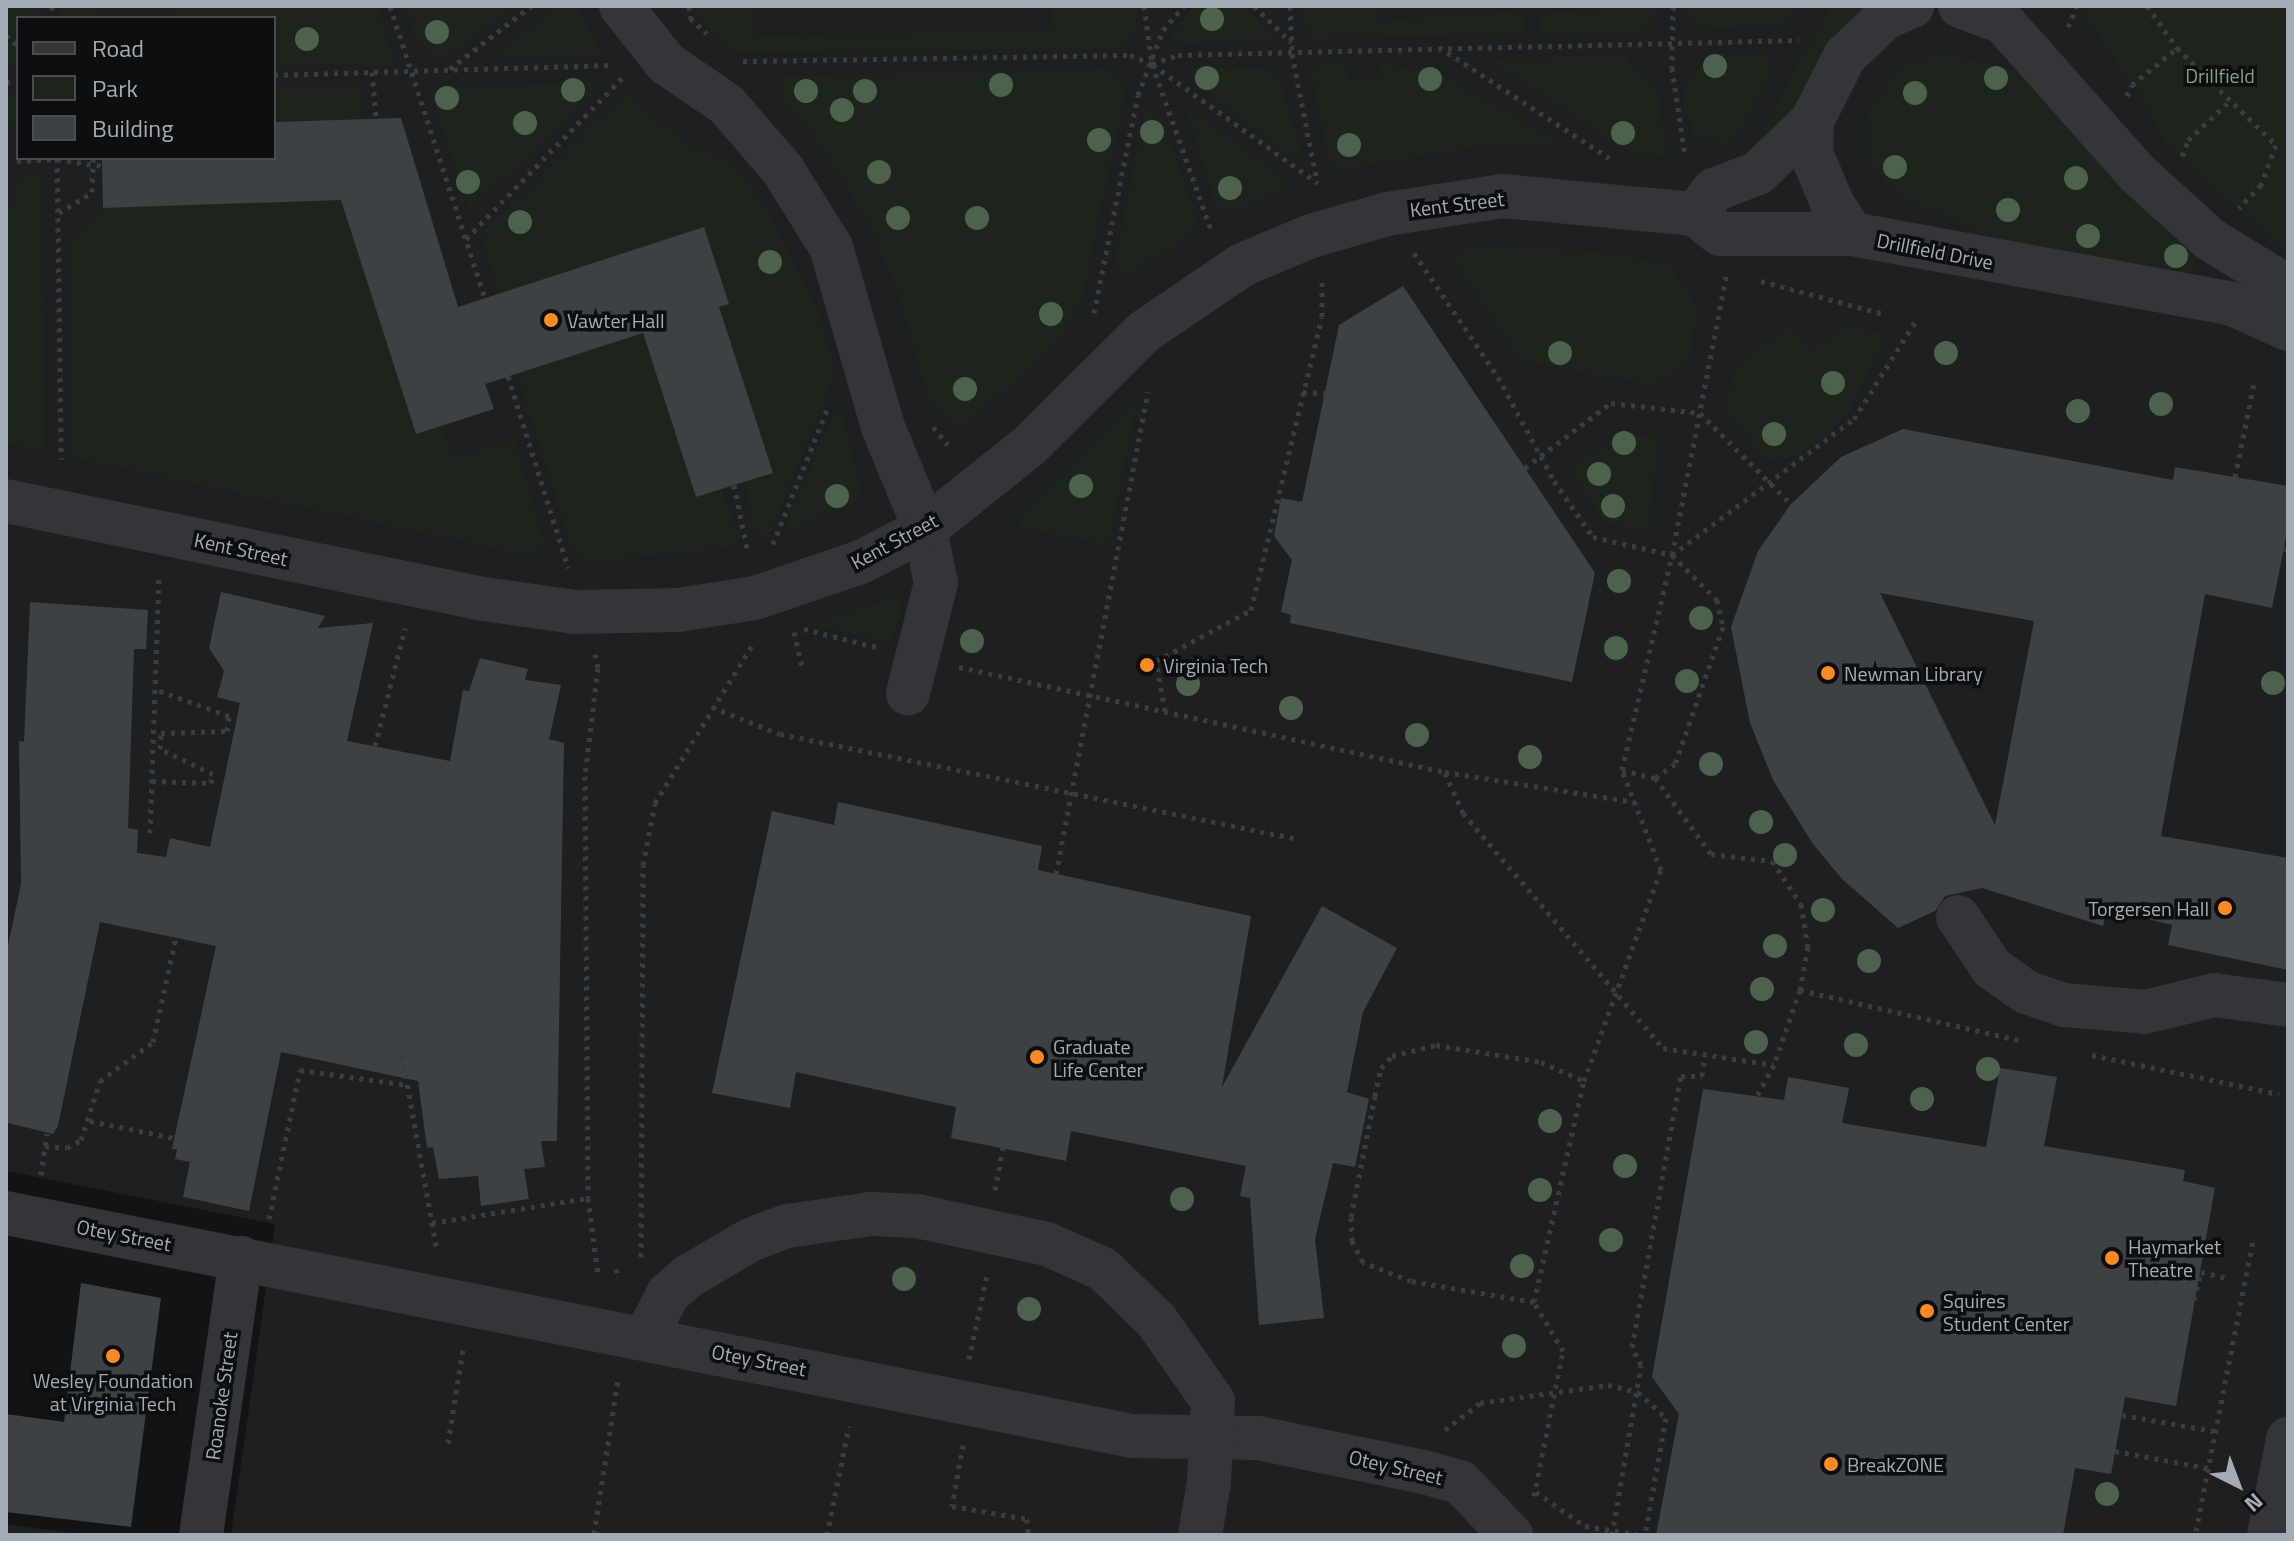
<!DOCTYPE html>
<html>
<head>
<meta charset="utf-8">
<style>
  body { margin:0 }
  #map { position:relative; width:2294px; height:1541px; overflow:hidden; background:#121314; font-family:"Titillium Web",sans-serif }
  div>[style] { position:absolute }
  .built>* { inset:0; background:#1e1f21 }
  .green>* { inset:0; background:#1d241c; transform-origin:0 0 }
  .building>* { inset:0; background:#3e4144 }
  .path>* { height:5px; margin-top:-2.5px; transform-origin:0; background:repeating-linear-gradient(90deg,#393d40 0 4px,transparent 0 10px) }
  .minor>* { height:44px; margin:-22px; padding:0 22px; transform-origin:22px; border-radius:22px; background:#333539 }
  .trees>* { width:24px; height:24px; margin:-12px; border-radius:50%; background:#4d624c }
  .dots>* { width:22px; height:22px; translate:-50% -50%; box-sizing:border-box; border:4px solid #0d0e0f; border-radius:50% }
  span { translate:-50% -50%; white-space:nowrap; text-align:center; line-height:1.15; -webkit-text-stroke:7px #0d0e0f; paint-order:stroke }
  .park-label { font-size:20px; color:#7ea279 }
  .street-label { font-size:20px; color:#a3acb6 }
  .poi-label { font-size:20px; color:#a3acb6 }
  .left { translate:0 -50%; text-align:left }
  .right { translate:-100% -50%; text-align:right }
  .frame { position:absolute; inset:0; border:8px solid #a3acb6; pointer-events:none }
  .legend { position:absolute; left:16px; top:16px; width:260px; height:144px; box-sizing:border-box; background:#0d0e0f; border:2px solid #494d52; margin:0; padding:10px 14px; list-style:none; font-size:24px; color:#a3acb6 }
  .legend li { display:flex; align-items:center; gap:16px; height:40px }
  .legend b { width:40px; border:2px solid #494d52 }
  .north { position:absolute; left:2198px; top:1445px; width:80px; height:80px; -webkit-text-stroke:6px #0d0e0f; paint-order:stroke; rotate:138deg; font-size:22px; font-weight:700; line-height:32px; text-align:center; color:#a3acb6 }
  .north::after { content:''; display:block; margin:auto; width:28px; height:36px; background:#a3acb6; clip-path:polygon(50% 0,100% 100%,50% 72%,0 100%) }
</style>
</head>
<body>
<div id="map">
  <div class="built">
    <i style="clip-path:polygon(evenodd,6px 6px,2288px 6px,2288px 1535px,231px 1535px,275px 1224px,6px 1171px,6px 6px,18px 18px,274px 18px,274px 158px,18px 158px,18px 18px)"></i>
    <i style="clip-path:polygon(6px 1524px,88px 1535px,6px 1535px)"></i>
  </div>
  <div class="green">
    <i style="clip-path:polygon(6px 6px,39px 6px,40px 18px,18px 18px,18px 65px,10px 72px,6px 72px)"></i>
    <i style="left:59px;top:6px;width:37px;height:12px"></i>
    <i style="clip-path:polygon(177px 6px,379px 6px,394px 63px,274px 65px,274px 18px,177px 18px)"></i>
    <i style="clip-path:polygon(405px 6px,516px 6px,454px 53px,438px 56px,418px 47px)"></i>
    <i style="clip-path:polygon(556px 6px,577px 6px,602px 56px,502px 60px,497px 55px)"></i>
    <i style="clip-path:polygon(696px 6px,751px 6px,753px 36px,1050px 31px,1051px 6px,1135px 6px,1137px 33px,1121px 48px,732px 53px,698px 17px)"></i>
    <i style="clip-path:polygon(1193px 6px,1243px 6px,1274px 34px,1272px 39px,1181px 45px,1169px 39px)"></i>
    <i style="clip-path:polygon(1304px 6px,1377px 6px,1378px 21px,1525px 10px,1525px 34px,1313px 39px,1305px 28px)"></i>
    <i style="clip-path:polygon(1656px 6px,1656px 16px,1641px 31px,1541px 34px,1541px 13px)"></i>
    <i style="clip-path:polygon(1685px 6px,1802px 6px,1787px 25px,1698px 30px)"></i>
    <i style="clip-path:polygon(1830px 6px,1867px 6px,1827px 44px,1791px 114px,1751px 158px,1745px 152px,1758px 139px)"></i>
    <i style="clip-path:polygon(2078px 6px,2288px 6px,2288px 249px,2270px 239px,2165px 144px,2139px 94px)"></i>
    <i style="clip-path:polygon(1946px 53px,2033px 75px,2199px 251px,2190px 276px,1991px 238px,1892px 192px,1870px 162px,1869px 113px,1893px 74px,1911px 62px)"></i>
    <i style="clip-path:polygon(1710px 54px,1764px 54px,1776px 66px,1745px 126px,1721px 148px,1710px 135px,1695px 143px,1685px 105px,1685px 86px)"></i>
    <i style="clip-path:polygon(1626px 55px,1630px 66px,1646px 77px,1646px 84px,1657px 85px,1667px 156px,1639px 158px,1487px 59px)"></i>
    <i style="clip-path:polygon(1346px 62px,1348px 80px,1378px 78px,1379px 63px,1438px 73px,1568px 147px,1497px 144px,1336px 170px,1330px 165px,1311px 72px,1320px 64px)"></i>
    <i style="clip-path:polygon(1196px 66px,1269px 68px,1278px 75px,1303px 159px,1291px 157px,1201px 90px,1190px 77px)"></i>
    <i style="clip-path:polygon(1106px 68px,1126px 79px,1126px 91px,1081px 303px,1063px 336px,972px 422px,959px 426px,944px 420px,929px 401px,896px 286px,871px 229px,829px 157px,784px 100px,783px 76px)"></i>
    <i style="clip-path:polygon(607px 81px,470px 212px,429px 88px)"></i>
    <i style="left:361px;top:88px;width:31px;height:87px;rotate:90deg"></i>
    <i style="clip-path:polygon(625px 92px,688px 145px,730px 159px,764px 205px,819px 313px,832px 360px,831px 384px,772px 529px,765px 536px,755px 535px,744px 482px,772px 473px,719px 307px,729px 303px,704px 227px,499px 294px,481px 235px)"></i>
    <i style="clip-path:polygon(6px 97px,18px 97px,18px 158px,24px 158px,16px 159px,16px 129px,6px 122px)"></i>
    <i style="clip-path:polygon(1186px 107px,1285px 177px,1291px 187px,1219px 218px)"></i>
    <i style="clip-path:polygon(1145px 111px,1163px 119px,1200px 229px,1124px 278px,1115px 259px)"></i>
    <i style="clip-path:polygon(17px 177px,41px 177px,45px 449px,6px 444px,6px 208px,17px 207px)"></i>
    <i style="clip-path:polygon(344px 199px,416px 433px,441px 426px,453px 458px,515px 440px,543px 539px,542px 549px,530px 556px,73px 458px,70px 239px,103px 208px)"></i>
    <i style="clip-path:polygon(1491px 245px,1600px 252px,1670px 265px,1698px 309px,1690px 356px,1656px 386px,1521px 361px,1447px 252px)"></i>
    <i style="clip-path:polygon(1790px 326px,1804px 344px,1815px 348px,1841px 326px,1881px 332px,1884px 345px,1848px 412px,1815px 445px,1790px 458px,1764px 461px,1725px 407px,1735px 365px)"></i>
    <i style="clip-path:polygon(643px 333px,696px 497px,722px 490px,740px 540px,725px 549px,586px 562px,571px 546px,517px 373px)"></i>
    <i style="clip-path:polygon(1138px 396px,1109px 546px,1020px 528px,1022px 512px)"></i>
    <i style="clip-path:polygon(839px 400px,863px 499px,788px 531px,788px 520px)"></i>
    <i style="clip-path:polygon(1623px 431px,1658px 439px,1648px 534px,1605px 523px,1569px 470px)"></i>
    <i style="clip-path:polygon(897px 596px,902px 609px,890px 643px,812px 625px)"></i>
  </div>
  <div class="building">
    <i style="clip-path:polygon(401px 118px,458px 307px,704px 227px,729px 304px,719px 307px,773px 473px,696px 497px,643px 333px,485px 384px,494px 409px,416px 434px,341px 200px,103px 208px,102px 158px,274px 158px,274px 122px)"></i>
    <i style="clip-path:polygon(1403px 286px,1595px 573px,1572px 682px,1290px 623px,1291px 615px,1281px 612px,1292px 560px,1274px 536px,1281px 498px,1302px 502px,1339px 325px)"></i>
    <i style="clip-path:polygon(evenodd,1903px 429px,2173px 480px,2175px 467px,2288px 486px,2288px 527px,2272px 608px,2205px 594px,2161px 836px,2288px 858px,2288px 970px,2168px 945px,2172px 925px,2107px 909px,2103px 926px,1982px 888px,1945px 896px,1935px 911px,1898px 928px,1842px 879px,1813px 844px,1773px 780px,1750px 723px,1731px 627px,1758px 551px,1791px 504px,1841px 457px,1903px 429px,1880px 593px,2034px 621px,1995px 825px,1880px 593px)"></i>
    <i style="clip-path:polygon(221px 592px,325px 616px,318px 628px,373px 623px,347px 741px,450px 761px,463px 690px,469px 691px,480px 658px,528px 669px,525px 680px,561px 685px,549px 739px,564px 743px,557px 1141px,541px 1141px,545px 1167px,524px 1169px,529px 1199px,481px 1206px,478px 1176px,439px 1179px,433px 1147px,427px 1148px,418px 1081px,281px 1052px,249px 1211px,183px 1197px,190px 1162px,175px 1159px,177px 1149px,172px 1149px,216px 946px,100px 922px,58px 1126px,53px 1134px,8px 1123px,6px 955px,21px 884px,19px 741px,24px 742px,30px 602px,148px 610px,146px 649px,134px 649px,128px 828px,138px 830px,137px 853px,166px 857px,170px 838px,210px 847px,240px 703px,217px 697px,224px 671px,209px 648px)"></i>
    <i style="clip-path:polygon(838px 802px,1042px 846px,1038px 870px,1251px 916px,1222px 1087px,1322px 906px,1397px 948px,1363px 1012px,1347px 1092px,1369px 1099px,1355px 1167px,1333px 1163px,1315px 1239px,1324px 1318px,1259px 1325px,1250px 1198px,1240px 1196px,1246px 1166px,1071px 1131px,1066px 1161px,951px 1138px,956px 1107px,796px 1072px,790px 1108px,712px 1093px,772px 811px,834px 825px)"></i>
    <i style="clip-path:polygon(2000px 1068px,2057px 1077px,2044px 1146px,2185px 1170px,2183px 1181px,2215px 1188px,2176px 1406px,2125px 1397px,2111px 1474px,2075px 1468px,2063px 1535px,1656px 1535px,1679px 1414px,1652px 1377px,1703px 1089px,1784px 1100px,1788px 1077px,1849px 1088px,1842px 1123px,1986px 1147px)"></i>
    <i style="clip-path:polygon(81px 1283px,161px 1298px,131px 1527px,6px 1512px,6px 1414px,64px 1422px)"></i>
  </div>
  <div class="path">
    <i style="left:52px;top:6px;width:12px;rotate:85deg"></i>
    <i style="left:390px;top:6px;width:307px;rotate:72deg"></i>
    <i style="left:689px;top:6px;width:12px;rotate:85deg"></i>
    <i style="left:690px;top:18px;width:23px;rotate:43deg"></i>
    <i style="left:1144px;top:6px;width:59px;rotate:82.1deg"></i>
    <i style="left:1152px;top:64px;width:176px;rotate:70.4deg"></i>
    <i style="left:1254px;top:6px;width:52px;rotate:44.2deg"></i>
    <i style="left:1290px;top:6px;width:48px;rotate:87.6deg"></i>
    <i style="left:1292px;top:54px;width:130px;rotate:78.9deg"></i>
    <i style="left:1673px;top:6px;width:62px;rotate:90.9deg"></i>
    <i style="left:1672px;top:68px;width:89px;rotate:81.6deg"></i>
    <i style="left:2147px;top:6px;width:52px;rotate:54.5deg"></i>
    <i style="left:2177px;top:48px;width:139px;rotate:44.4deg"></i>
    <i style="left:2276px;top:145px;width:43px;rotate:110.6deg"></i>
    <i style="left:2261px;top:185px;width:32px;rotate:134deg"></i>
    <i style="left:2068px;top:27px;width:23px;rotate:-67deg"></i>
    <i style="left:6px;top:35px;width:16px;rotate:43deg"></i>
    <i style="left:1439px;top:47px;width:203px;rotate:33.1deg"></i>
    <i style="left:743px;top:61px;width:387px;rotate:-0.9deg"></i>
    <i style="left:1130px;top:55px;width:24px;rotate:22deg"></i>
    <i style="left:1152px;top:64px;width:28px;rotate:-19deg"></i>
    <i style="left:1178px;top:55px;width:621px;rotate:-1.38deg"></i>
    <i style="left:1153px;top:65px;width:203px;rotate:35.6deg"></i>
    <i style="left:450px;top:69px;width:103px;rotate:-37.9deg"></i>
    <i style="left:372px;top:72px;width:47px;rotate:85.1deg"></i>
    <i style="left:274px;top:75px;width:339px;rotate:-1.7deg"></i>
    <i style="left:6px;top:82px;width:12px"></i>
    <i style="left:2127px;top:96px;width:12px;rotate:-66deg"></i>
    <i style="left:2132px;top:85px;width:58px;rotate:-39.4deg"></i>
    <i style="left:2182px;top:156px;width:17px;rotate:-69deg"></i>
    <i style="left:2188px;top:140px;width:57px;rotate:-42.9deg"></i>
    <i style="left:57px;top:158px;width:301px;rotate:89.2deg"></i>
    <i style="left:17px;top:161px;width:40px;rotate:-2.9deg"></i>
    <i style="left:57px;top:159px;width:46px;rotate:8.8deg"></i>
    <i style="left:59px;top:213px;width:39px;rotate:-32deg"></i>
    <i style="left:92px;top:192px;width:34px;rotate:-88deg"></i>
    <i style="left:466px;top:239px;width:226px;rotate:-45.9deg"></i>
    <i style="left:1414px;top:253px;width:150px;rotate:55.9deg"></i>
    <i style="left:1498px;top:377px;width:118px;rotate:61.7deg"></i>
    <i style="left:1554px;top:481px;width:68px;rotate:55.1deg"></i>
    <i style="left:1593px;top:537px;width:81px;rotate:12.8deg"></i>
    <i style="left:1672px;top:555px;width:64px;rotate:45deg"></i>
    <i style="left:1717px;top:600px;width:28px;rotate:77deg"></i>
    <i style="left:1723px;top:627px;width:145px;rotate:109.3deg"></i>
    <i style="left:1675px;top:764px;width:24px;rotate:145deg"></i>
    <i style="left:1655px;top:778px;width:94px;rotate:53.6deg"></i>
    <i style="left:1711px;top:854px;width:61px;rotate:6.5deg"></i>
    <i style="left:1772px;top:861px;width:52px;rotate:56deg"></i>
    <i style="left:1801px;top:904px;width:44px;rotate:80.8deg"></i>
    <i style="left:1808px;top:947px;width:44px;rotate:100.5deg"></i>
    <i style="left:1800px;top:990px;width:79px;rotate:109.1deg"></i>
    <i style="left:1774px;top:1065px;width:35px;rotate:119deg"></i>
    <i style="left:1761px;top:281px;width:127px;rotate:15deg"></i>
    <i style="left:1094px;top:313px;width:222px;rotate:-78.6deg"></i>
    <i style="left:1138px;top:95px;width:70px;rotate:-69deg"></i>
    <i style="left:1163px;top:30px;width:32px;rotate:-49deg"></i>
    <i style="left:508px;top:376px;width:201px;rotate:72.6deg"></i>
    <i style="left:1303px;top:392px;width:22px;rotate:3deg"></i>
    <i style="left:933px;top:427px;width:23px;rotate:50deg"></i>
    <i style="left:1525px;top:468px;width:108px;rotate:-37.1deg"></i>
    <i style="left:1611px;top:403px;width:90px;rotate:6.4deg"></i>
    <i style="left:1700px;top:413px;width:129px;rotate:45deg"></i>
    <i style="left:2235px;top:477px;width:95px;rotate:-78.5deg"></i>
    <i style="left:734px;top:485px;width:69px;rotate:78.4deg"></i>
    <i style="left:773px;top:544px;width:150px;rotate:-68.1deg"></i>
    <i style="left:2284px;top:549px;width:4px;rotate:14deg"></i>
    <i style="left:1672px;top:555px;width:227px;rotate:-36.8deg"></i>
    <i style="left:1854px;top:419px;width:118px;rotate:-57.8deg"></i>
    <i style="left:804px;top:629px;width:74px;rotate:14deg"></i>
    <i style="left:794px;top:632px;width:39px;rotate:77deg"></i>
    <i style="left:595px;top:654px;width:14px;rotate:78deg"></i>
    <i style="left:598px;top:668px;width:109px;rotate:96.9deg"></i>
    <i style="left:585px;top:776px;width:422px;rotate:89.6deg"></i>
    <i style="left:588px;top:1198px;width:78px;rotate:82.6deg"></i>
    <i style="left:959px;top:667px;width:497px;rotate:12.2deg"></i>
    <i style="left:1445px;top:772px;width:192px;rotate:9deg"></i>
    <i style="left:712px;top:707px;width:73px;rotate:21.7deg"></i>
    <i style="left:780px;top:734px;width:529px;rotate:11.46deg"></i>
    <i style="left:1165px;top:711px;width:51px;rotate:-100.2deg"></i>
    <i style="left:1156px;top:661px;width:108px;rotate:-28.2deg"></i>
    <i style="left:1251px;top:610px;width:301px;rotate:-76.4deg"></i>
    <i style="left:1322px;top:317px;width:38px;rotate:-90deg"></i>
    <i style="left:375px;top:746px;width:122px;rotate:-75.7deg"></i>
    <i style="left:1622px;top:770px;width:34px;rotate:14deg"></i>
    <i style="left:1445px;top:773px;width:44px;rotate:65.8deg"></i>
    <i style="left:1463px;top:813px;width:309px;rotate:49.6deg"></i>
    <i style="left:1663px;top:1048px;width:112px;rotate:8.7deg"></i>
    <i style="left:152px;top:781px;width:59px;rotate:1.9deg"></i>
    <i style="left:211px;top:783px;width:9px;rotate:-77deg"></i>
    <i style="left:213px;top:774px;width:59px;rotate:-154.7deg"></i>
    <i style="left:160px;top:749px;width:16px;rotate:-86deg"></i>
    <i style="left:161px;top:733px;width:66px;rotate:-1.7deg"></i>
    <i style="left:227px;top:731px;width:15px;rotate:-82deg"></i>
    <i style="left:229px;top:716px;width:79px;rotate:-160deg"></i>
    <i style="left:150px;top:833px;width:255px;rotate:-88deg"></i>
    <i style="left:1056px;top:874px;width:491px;rotate:-79.2deg"></i>
    <i style="left:1800px;top:990px;width:225px;rotate:12.9deg"></i>
    <i style="left:402px;top:1055px;width:199px;rotate:79.9deg"></i>
    <i style="left:2092px;top:1055px;width:191px;rotate:11.8deg"></i>
    <i style="left:90px;top:1121px;width:86px;rotate:11.4deg"></i>
    <i style="left:45px;top:1146px;width:22px;rotate:5deg"></i>
    <i style="left:67px;top:1148px;width:16px;rotate:-30deg"></i>
    <i style="left:81px;top:1140px;width:62px;rotate:-72.1deg"></i>
    <i style="left:100px;top:1081px;width:66px;rotate:-36.3deg"></i>
    <i style="left:153px;top:1042px;width:107px;rotate:-77.6deg"></i>
    <i style="left:41px;top:1175px;width:42px;rotate:-81.9deg"></i>
    <i style="left:995px;top:1190px;width:43px;rotate:-79.2deg"></i>
    <i style="left:269px;top:1219px;width:152px;rotate:-78.2deg"></i>
    <i style="left:300px;top:1070px;width:109px;rotate:7.9deg"></i>
    <i style="left:432px;top:1223px;width:158px;rotate:-9.1deg"></i>
    <i style="left:641px;top:1257px;width:392px;rotate:-89.7deg"></i>
    <i style="left:643px;top:865px;width:63px;rotate:-79deg"></i>
    <i style="left:655px;top:803px;width:187px;rotate:-58.4deg"></i>
    <i style="left:616px;top:1269px;width:10px;rotate:73deg"></i>
    <i style="left:2194px;top:1300px;width:29px;rotate:-76deg"></i>
    <i style="left:2201px;top:1272px;width:28px;rotate:13deg"></i>
    <i style="left:1534px;top:1302px;width:125px;rotate:-170.3deg"></i>
    <i style="left:1411px;top:1281px;width:52px;rotate:-158.4deg"></i>
    <i style="left:1363px;top:1262px;width:24px;rotate:-118deg"></i>
    <i style="left:1352px;top:1241px;width:24px;rotate:-92deg"></i>
    <i style="left:1351px;top:1217px;width:123px;rotate:-78.8deg"></i>
    <i style="left:1375px;top:1096px;width:29px;rotate:-78deg"></i>
    <i style="left:1381px;top:1068px;width:16px;rotate:-47deg"></i>
    <i style="left:1392px;top:1056px;width:45px;rotate:-14deg"></i>
    <i style="left:1436px;top:1045px;width:106px;rotate:9.2deg"></i>
    <i style="left:1541px;top:1062px;width:47px;rotate:23.8deg"></i>
    <i style="left:969px;top:1359px;width:86px;rotate:-77.9deg"></i>
    <i style="left:2122px;top:1415px;width:94px;rotate:9.8deg"></i>
    <i style="left:1445px;top:1430px;width:44px;rotate:-37.6deg"></i>
    <i style="left:1480px;top:1403px;width:129px;rotate:-8deg"></i>
    <i style="left:1608px;top:1385px;width:31px;rotate:13deg"></i>
    <i style="left:1638px;top:1392px;width:38px;rotate:43deg"></i>
    <i style="left:1666px;top:1418px;width:119px;rotate:100.2deg"></i>
    <i style="left:448px;top:1443px;width:95px;rotate:-80.9deg"></i>
    <i style="left:963px;top:1445px;width:62px;rotate:100.2deg"></i>
    <i style="left:952px;top:1506px;width:76px;rotate:9.8deg"></i>
    <i style="left:1027px;top:1519px;width:16px;rotate:86deg"></i>
    <i style="left:2115px;top:1451px;width:95px;rotate:10.4deg"></i>
    <i style="left:1536px;top:1492px;width:60px;rotate:34.8deg"></i>
    <i style="left:1585px;top:1526px;width:56px;rotate:9.3deg"></i>
    <i style="left:1534px;top:1496px;width:148px;rotate:-78.7deg"></i>
    <i style="left:1563px;top:1351px;width:57px;rotate:-120.6deg"></i>
    <i style="left:1534px;top:1302px;width:227px;rotate:-77.3deg"></i>
    <i style="left:1584px;top:1081px;width:225px;rotate:-70deg"></i>
    <i style="left:1661px;top:870px;width:107px;rotate:-111.3deg"></i>
    <i style="left:1622px;top:770px;width:221px;rotate:-76.9deg"></i>
    <i style="left:1672px;top:555px;width:284px;rotate:-79deg"></i>
    <i style="left:2196px;top:1531px;width:297px;rotate:-78.9deg"></i>
    <i style="left:600px;top:1535px;width:6px;rotate:-171deg"></i>
    <i style="left:594px;top:1534px;width:157px;rotate:-81.2deg"></i>
    <i style="left:827px;top:1535px;width:111px;rotate:-78.6deg"></i>
    <i style="left:1612px;top:1535px;width:172px;rotate:-80.3deg"></i>
    <i style="left:1641px;top:1365px;width:20px;rotate:-117deg"></i>
    <i style="left:1632px;top:1347px;width:275px;rotate:-79.8deg"></i>
    <i style="left:1681px;top:1076px;width:21px"></i>
    <i style="left:1702px;top:1076px;width:21px;rotate:-82deg"></i>
  </div>
  <div class="minor">
    <i style="left:621px;top:6px;width:73px;rotate:51.7deg"></i>
    <i style="left:666px;top:63px;width:74px;rotate:34.5deg"></i>
    <i style="left:727px;top:105px;width:86px;rotate:49.3deg"></i>
    <i style="left:783px;top:170px;width:91px;rotate:58.1deg"></i>
    <i style="left:831px;top:247px;width:187px;rotate:73.9deg"></i>
    <i style="left:883px;top:427px;width:110px;rotate:67.6deg"></i>
    <i style="left:925px;top:529px;width:55px;rotate:78.5deg"></i>
    <i style="left:936px;top:583px;width:114px;rotate:104.3deg"></i>
    <i style="left:1960px;top:6px;width:46px;rotate:20.4deg"></i>
    <i style="left:2003px;top:22px;width:203px;rotate:48.4deg"></i>
    <i style="left:2138px;top:174px;width:98px;rotate:42.1deg"></i>
    <i style="left:2211px;top:240px;width:90px;rotate:31.4deg"></i>
    <i style="left:1695px;top:214px;width:31px;rotate:-52deg"></i>
    <i style="left:1714px;top:190px;width:47px;rotate:-21.1deg"></i>
    <i style="left:1758px;top:173px;width:75px;rotate:-43.9deg"></i>
    <i style="left:1852px;top:234px;width:35px;rotate:-123deg"></i>
    <i style="left:1833px;top:205px;width:56px;rotate:-112.9deg"></i>
    <i style="left:1811px;top:153px;width:32px;rotate:-88deg"></i>
    <i style="left:1812px;top:121px;width:73px;rotate:-63.1deg"></i>
    <i style="left:1845px;top:56px;width:55px;rotate:-43.5deg"></i>
    <i style="left:1885px;top:18px;width:30px;rotate:-24deg"></i>
    <i style="left:6px;top:501px;width:481px;rotate:11.6deg"></i>
    <i style="left:477px;top:598px;width:99px;rotate:8.1deg"></i>
    <i style="left:575px;top:612px;width:103px;rotate:-1.1deg"></i>
    <i style="left:678px;top:610px;width:78px;rotate:-8.9deg"></i>
    <i style="left:755px;top:598px;width:112px;rotate:-18.8deg"></i>
    <i style="left:861px;top:562px;width:72px;rotate:-27.3deg"></i>
    <i style="left:925px;top:529px;width:133px;rotate:-38.6deg"></i>
    <i style="left:1029px;top:446px;width:163px;rotate:-44.8deg"></i>
    <i style="left:1145px;top:331px;width:117px;rotate:-34.2deg"></i>
    <i style="left:1242px;top:265px;width:75px;rotate:-22.8deg"></i>
    <i style="left:1311px;top:236px;width:79px;rotate:-16.1deg"></i>
    <i style="left:1387px;top:214px;width:117px;rotate:-8.8deg"></i>
    <i style="left:1503px;top:196px;width:193px;rotate:5.4deg"></i>
    <i style="left:1695px;top:214px;width:32px;rotate:39deg"></i>
    <i style="left:1720px;top:234px;width:132px"></i>
    <i style="left:1852px;top:234px;width:386px;rotate:10.4deg"></i>
    <i style="left:2232px;top:304px;width:61px;rotate:24.1deg"></i>
    <i style="left:1958px;top:917px;width:61px;rotate:56.3deg"></i>
    <i style="left:1992px;top:968px;width:42px;rotate:35.2deg"></i>
    <i style="left:2026px;top:992px;width:40px;rotate:18.9deg"></i>
    <i style="left:2064px;top:1005px;width:81px;rotate:4.9deg"></i>
    <i style="left:2145px;top:1012px;width:71px;rotate:-13.8deg"></i>
    <i style="left:2214px;top:995px;width:75px;rotate:7.7deg"></i>
    <i style="left:6px;top:1213px;width:1148px;rotate:11.2deg"></i>
    <i style="left:1132px;top:1436px;width:126px;rotate:0.9deg"></i>
    <i style="left:1258px;top:1438px;width:169px;rotate:11.6deg"></i>
    <i style="left:1424px;top:1472px;width:37px;rotate:16deg"></i>
    <i style="left:1460px;top:1482px;width:74px;rotate:46.1deg"></i>
    <i style="left:646px;top:1337px;width:48px;rotate:-62.9deg"></i>
    <i style="left:668px;top:1294px;width:28px;rotate:-41deg"></i>
    <i style="left:689px;top:1276px;width:71px;rotate:-30.5deg"></i>
    <i style="left:750px;top:1240px;width:40px;rotate:-21deg"></i>
    <i style="left:787px;top:1226px;width:85px;rotate:-8.1deg"></i>
    <i style="left:871px;top:1214px;width:46px;rotate:2.5deg"></i>
    <i style="left:917px;top:1216px;width:133px;rotate:12.2deg"></i>
    <i style="left:1047px;top:1244px;width:61px;rotate:24.1deg"></i>
    <i style="left:1103px;top:1269px;width:74px;rotate:43.9deg"></i>
    <i style="left:1156px;top:1320px;width:99px;rotate:54.9deg"></i>
    <i style="left:1213px;top:1401px;width:81px;rotate:92.8deg"></i>
    <i style="left:1209px;top:1482px;width:54px;rotate:99.6deg"></i>
    <i style="left:201px;top:1535px;width:280px;rotate:-81.8deg"></i>
    <i style="left:2269px;top:1535px;width:98px;rotate:-78.8deg"></i>
  </div>
  <div class="trees">
    <i style="left:1212px;top:19px"></i>
    <i style="left:437px;top:32px"></i>
    <i style="left:307px;top:39px"></i>
    <i style="left:1715px;top:66px"></i>
    <i style="left:1207px;top:78px"></i>
    <i style="left:1996px;top:78px"></i>
    <i style="left:1430px;top:79px"></i>
    <i style="left:1001px;top:85px"></i>
    <i style="left:573px;top:90px"></i>
    <i style="left:806px;top:91px"></i>
    <i style="left:865px;top:91px"></i>
    <i style="left:1915px;top:93px"></i>
    <i style="left:447px;top:98px"></i>
    <i style="left:842px;top:110px"></i>
    <i style="left:525px;top:123px"></i>
    <i style="left:1152px;top:132px"></i>
    <i style="left:1623px;top:133px"></i>
    <i style="left:1099px;top:140px"></i>
    <i style="left:1349px;top:145px"></i>
    <i style="left:1895px;top:167px"></i>
    <i style="left:879px;top:172px"></i>
    <i style="left:2076px;top:178px"></i>
    <i style="left:468px;top:182px"></i>
    <i style="left:1230px;top:188px"></i>
    <i style="left:2008px;top:210px"></i>
    <i style="left:898px;top:218px"></i>
    <i style="left:977px;top:218px"></i>
    <i style="left:520px;top:222px"></i>
    <i style="left:2088px;top:236px"></i>
    <i style="left:2176px;top:256px"></i>
    <i style="left:770px;top:262px"></i>
    <i style="left:1051px;top:314px"></i>
    <i style="left:1560px;top:353px"></i>
    <i style="left:1946px;top:353px"></i>
    <i style="left:1833px;top:383px"></i>
    <i style="left:965px;top:389px"></i>
    <i style="left:2161px;top:404px"></i>
    <i style="left:2078px;top:411px"></i>
    <i style="left:1774px;top:434px"></i>
    <i style="left:1624px;top:443px"></i>
    <i style="left:1599px;top:474px"></i>
    <i style="left:1081px;top:486px"></i>
    <i style="left:837px;top:496px"></i>
    <i style="left:1613px;top:506px"></i>
    <i style="left:1619px;top:581px"></i>
    <i style="left:1701px;top:618px"></i>
    <i style="left:972px;top:641px"></i>
    <i style="left:1616px;top:648px"></i>
    <i style="left:1687px;top:681px"></i>
    <i style="left:2273px;top:683px"></i>
    <i style="left:1188px;top:684px"></i>
    <i style="left:1291px;top:708px"></i>
    <i style="left:1417px;top:735px"></i>
    <i style="left:1530px;top:757px"></i>
    <i style="left:1711px;top:764px"></i>
    <i style="left:1761px;top:822px"></i>
    <i style="left:1785px;top:855px"></i>
    <i style="left:1823px;top:910px"></i>
    <i style="left:1775px;top:946px"></i>
    <i style="left:1869px;top:961px"></i>
    <i style="left:1762px;top:989px"></i>
    <i style="left:1756px;top:1042px"></i>
    <i style="left:1856px;top:1045px"></i>
    <i style="left:1988px;top:1069px"></i>
    <i style="left:1922px;top:1099px"></i>
    <i style="left:1550px;top:1121px"></i>
    <i style="left:1625px;top:1166px"></i>
    <i style="left:1540px;top:1190px"></i>
    <i style="left:1182px;top:1199px"></i>
    <i style="left:1611px;top:1240px"></i>
    <i style="left:1522px;top:1266px"></i>
    <i style="left:904px;top:1279px"></i>
    <i style="left:1029px;top:1309px"></i>
    <i style="left:1514px;top:1346px"></i>
    <i style="left:2107px;top:1494px"></i>
  </div>
  <div class="dots">
    <i style="left:551px;top:320px;background:#fc8a23"></i>
    <i style="left:1147px;top:665px;background:#fc8a23"></i>
    <i style="left:1828px;top:673px;background:#fc8a23"></i>
    <i style="left:2225px;top:908px;background:#fc8a23"></i>
    <i style="left:1037px;top:1057px;background:#fc8a23"></i>
    <i style="left:2112px;top:1258px;background:#fc8a23"></i>
    <i style="left:1927px;top:1311px;background:#fc8a23"></i>
    <i style="left:113px;top:1356px;background:#fc8a23"></i>
    <i style="left:1831px;top:1464px;background:#fc8a23"></i>
  </div>
  <div class="park-label">
    <span style="left:2220px;top:75px">Drillfield</span>
  </div>
  <div class="street-label">
    <span style="left:1457px;top:204px;rotate:-7deg">Kent Street</span>
    <span style="left:1935px;top:251px;rotate:11deg">Drillfield Drive</span>
    <span style="left:894px;top:541px;rotate:-28deg">Kent Street</span>
    <span style="left:241px;top:549px;rotate:12deg">Kent Street</span>
    <span style="left:124px;top:1235px;rotate:11deg">Otey Street</span>
    <span style="left:759px;top:1360px;rotate:11deg">Otey Street</span>
    <span style="left:221px;top:1396px;rotate:-82deg">Roanoke Street</span>
    <span style="left:1396px;top:1467px;rotate:13deg">Otey Street</span>
  </div>
  <div class="poi-label">
    <span class="left" style="left:567px;top:320px">Vawter Hall</span>
    <span class="left" style="left:1163px;top:665px">Virginia Tech</span>
    <span class="left" style="left:1844px;top:673px">Newman Library</span>
    <span class="right" style="left:2209px;top:908px">Torgersen Hall</span>
    <span class="left" style="left:1053px;top:1058px">Graduate<br>Life Center</span>
    <span class="left" style="left:2128px;top:1258px">Haymarket<br>Theatre</span>
    <span class="left" style="left:1943px;top:1312px">Squires<br>Student Center</span>
    <span style="left:113px;top:1392px">Wesley Foundation<br>at Virginia Tech</span>
    <span class="left" style="left:1847px;top:1464px">BreakZONE</span>
  </div>
  <div class="frame"></div>
  <ul class="legend">
  <li><b style="height:10px;background:#333539"></b>Road</li>
  <li><b style="height:22px;background:#1d241c"></b>Park</li>
  <li><b style="height:22px;background:#3e4144"></b>Building</li>
  </ul>
  <div class="north">N</div>
</div>
</body>
</html>
